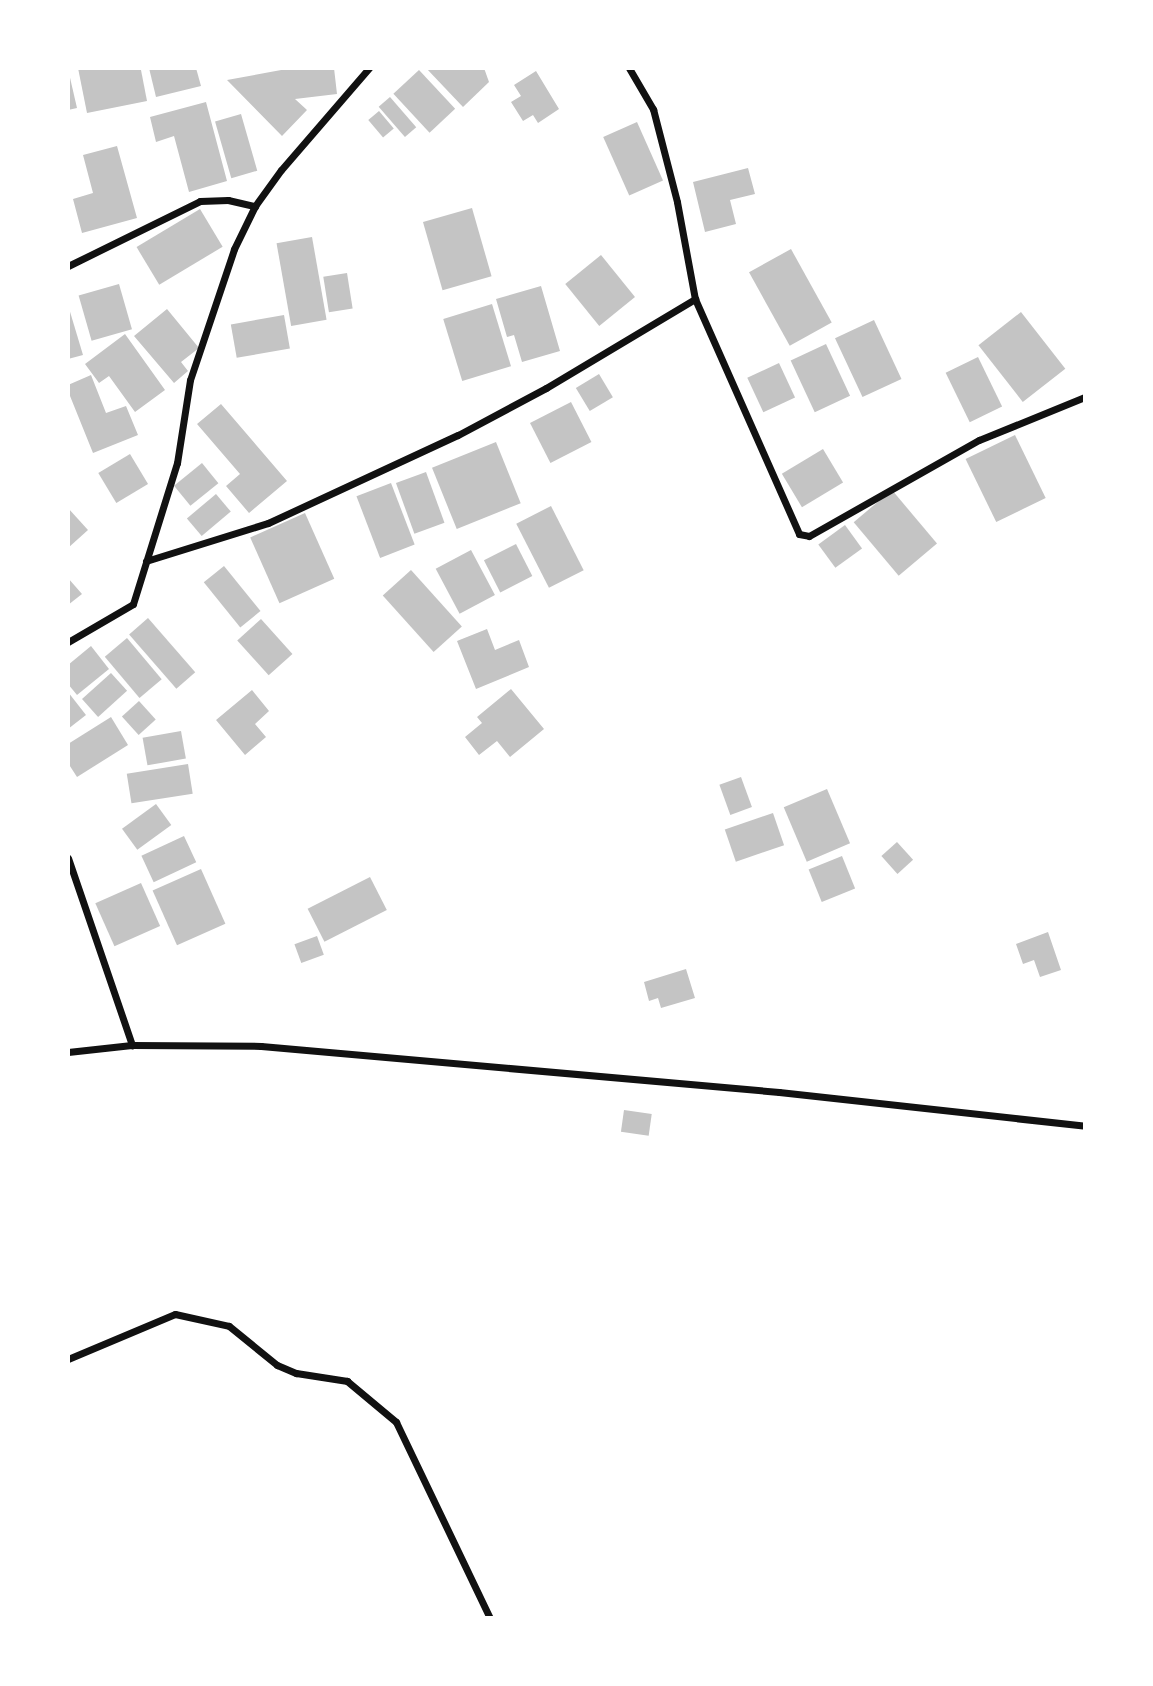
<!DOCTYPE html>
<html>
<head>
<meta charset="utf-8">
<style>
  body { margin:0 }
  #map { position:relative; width:1153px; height:1686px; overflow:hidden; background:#fff; font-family:Manrope,sans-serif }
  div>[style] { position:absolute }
  .building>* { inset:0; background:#c4c4c4; transform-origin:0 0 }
  .minor>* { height:7px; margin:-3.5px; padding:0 3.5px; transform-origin:3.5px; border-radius:3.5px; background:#111 }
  span { translate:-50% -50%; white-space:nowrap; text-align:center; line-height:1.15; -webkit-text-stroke:7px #fff; paint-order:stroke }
  .frame { position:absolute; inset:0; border:70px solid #fff; pointer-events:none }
</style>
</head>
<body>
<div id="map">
  <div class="building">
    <i style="clip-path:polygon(78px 68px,141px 70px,147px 101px,87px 113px)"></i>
    <i style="clip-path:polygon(149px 68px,196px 68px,201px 86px,156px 97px)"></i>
    <i style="clip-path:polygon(292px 68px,334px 68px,337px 94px,295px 99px,307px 110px,282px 136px,227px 80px)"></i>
    <i style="clip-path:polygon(426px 68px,484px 68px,489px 82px,463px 107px)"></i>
    <i style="clip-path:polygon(68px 69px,77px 108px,68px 110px)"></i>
    <i style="left:419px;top:70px;width:53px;height:35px;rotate:47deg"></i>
    <i style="clip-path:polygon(536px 71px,559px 109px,538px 123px,533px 115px,523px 121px,511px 102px,521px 96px,514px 85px)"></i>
    <i style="left:390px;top:97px;width:40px;height:15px;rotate:49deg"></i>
    <i style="clip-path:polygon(206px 102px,227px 181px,189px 192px,174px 136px,156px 142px,150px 117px)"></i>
    <i style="left:379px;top:111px;width:23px;height:14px;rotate:50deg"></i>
    <i style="left:241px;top:114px;width:59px;height:27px;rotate:74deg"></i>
    <i style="left:637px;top:122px;width:64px;height:37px;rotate:66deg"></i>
    <i style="clip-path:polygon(117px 146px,137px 218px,82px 233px,73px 199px,93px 193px,83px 155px)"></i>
    <i style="clip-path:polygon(748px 168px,755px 194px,730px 200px,736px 224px,705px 232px,693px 182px)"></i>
    <i style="left:472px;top:208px;width:71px;height:51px;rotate:74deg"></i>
    <i style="left:200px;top:209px;width:44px;height:74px;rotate:59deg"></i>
    <i style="left:312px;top:237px;width:84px;height:36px;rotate:80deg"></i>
    <i style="left:791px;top:249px;width:84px;height:48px;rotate:61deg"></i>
    <i style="left:601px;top:255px;width:54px;height:46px;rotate:51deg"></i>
    <i style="left:347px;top:273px;width:36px;height:24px;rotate:81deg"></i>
    <i style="left:119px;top:284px;width:47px;height:42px;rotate:74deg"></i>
    <i style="clip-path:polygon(541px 286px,560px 351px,522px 362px,514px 335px,507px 337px,496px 299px)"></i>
    <i style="left:492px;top:304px;width:65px;height:51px;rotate:73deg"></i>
    <i style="clip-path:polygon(68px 305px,83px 355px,68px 359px)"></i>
    <i style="clip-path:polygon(167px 309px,199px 348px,181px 362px,188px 371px,174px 383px,134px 336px)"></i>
    <i style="left:1021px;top:312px;width:72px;height:54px;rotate:52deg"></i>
    <i style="left:284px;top:315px;width:34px;height:54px;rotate:80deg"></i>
    <i style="left:874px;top:320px;width:65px;height:43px;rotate:65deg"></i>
    <i style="clip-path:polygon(125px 334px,165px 390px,135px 412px,109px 376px,99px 383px,85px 364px)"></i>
    <i style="left:826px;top:344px;width:57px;height:39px;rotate:65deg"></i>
    <i style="left:978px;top:357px;width:55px;height:36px;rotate:64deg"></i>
    <i style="left:779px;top:363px;width:38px;height:35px;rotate:65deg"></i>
    <i style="left:599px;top:374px;width:27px;height:27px;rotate:59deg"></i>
    <i style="clip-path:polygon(91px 375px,106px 413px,126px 406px,138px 435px,93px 453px,68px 391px,68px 385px)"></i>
    <i style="left:571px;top:402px;width:45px;height:46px;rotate:63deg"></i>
    <i style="clip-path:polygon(221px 404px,287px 481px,249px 513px,226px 486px,240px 474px,197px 424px)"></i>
    <i style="left:1015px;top:435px;width:70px;height:55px;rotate:64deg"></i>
    <i style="left:496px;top:442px;width:66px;height:69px;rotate:68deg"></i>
    <i style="left:823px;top:449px;width:39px;height:48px;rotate:59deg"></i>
    <i style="left:130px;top:454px;width:35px;height:37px;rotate:59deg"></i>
    <i style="left:202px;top:463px;width:26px;height:36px;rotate:51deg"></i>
    <i style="left:426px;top:472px;width:54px;height:32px;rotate:70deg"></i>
    <i style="left:391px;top:483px;width:66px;height:37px;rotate:69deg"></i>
    <i style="left:892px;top:490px;width:70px;height:50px;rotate:50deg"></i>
    <i style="left:216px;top:494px;width:23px;height:38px;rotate:50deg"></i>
    <i style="left:551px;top:506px;width:72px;height:39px;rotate:63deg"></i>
    <i style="clip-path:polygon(68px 508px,88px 530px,68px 548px)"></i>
    <i style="left:305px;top:513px;width:72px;height:60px;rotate:66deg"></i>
    <i style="left:845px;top:525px;width:29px;height:33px;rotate:54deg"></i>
    <i style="left:516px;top:544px;width:36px;height:36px;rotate:63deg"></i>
    <i style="left:471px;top:550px;width:51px;height:40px;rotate:62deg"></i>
    <i style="left:224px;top:566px;width:58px;height:26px;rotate:51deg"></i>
    <i style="left:411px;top:570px;width:76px;height:38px;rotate:48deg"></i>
    <i style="clip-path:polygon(68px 578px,82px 594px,68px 605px)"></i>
    <i style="left:148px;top:618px;width:72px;height:25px;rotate:49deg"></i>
    <i style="left:261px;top:619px;width:47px;height:32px;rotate:48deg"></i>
    <i style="clip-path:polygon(487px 629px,495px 650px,519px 640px,529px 667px,476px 689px,457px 641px)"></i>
    <i style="left:127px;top:638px;width:54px;height:29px;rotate:50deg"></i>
    <i style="clip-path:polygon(91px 646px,109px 669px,77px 695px,68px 684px,68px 665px)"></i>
    <i style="left:111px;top:673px;width:24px;height:39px;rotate:48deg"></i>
    <i style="clip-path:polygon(511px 689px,544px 729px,510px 757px,497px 741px,479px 755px,465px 737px,482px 723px,477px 717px)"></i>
    <i style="clip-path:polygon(252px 690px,269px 711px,255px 724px,266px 737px,245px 755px,216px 720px)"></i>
    <i style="clip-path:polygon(68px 692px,86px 715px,68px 729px)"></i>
    <i style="left:139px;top:701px;width:25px;height:23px;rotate:48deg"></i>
    <i style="clip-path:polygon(111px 717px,128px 745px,77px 777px,68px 763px,68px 744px)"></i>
    <i style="left:181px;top:731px;width:28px;height:39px;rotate:80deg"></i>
    <i style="left:188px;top:764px;width:30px;height:62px;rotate:81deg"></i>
    <i style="left:741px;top:777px;width:32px;height:23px;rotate:70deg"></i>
    <i style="left:827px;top:789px;width:59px;height:47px;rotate:67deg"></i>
    <i style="left:156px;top:804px;width:26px;height:42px;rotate:54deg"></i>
    <i style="left:773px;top:813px;width:34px;height:51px;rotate:71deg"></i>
    <i style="left:184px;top:836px;width:29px;height:47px;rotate:65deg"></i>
    <i style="left:897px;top:842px;width:24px;height:21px;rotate:48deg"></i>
    <i style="left:842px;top:856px;width:35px;height:36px;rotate:68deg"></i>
    <i style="left:201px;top:869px;width:60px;height:53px;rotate:66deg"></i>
    <i style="left:370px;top:877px;width:37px;height:70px;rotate:63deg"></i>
    <i style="left:141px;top:883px;width:47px;height:50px;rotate:66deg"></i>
    <i style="clip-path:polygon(1048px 932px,1061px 970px,1040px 977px,1034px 960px,1023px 964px,1016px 944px)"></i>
    <i style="left:317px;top:936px;width:20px;height:24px;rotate:70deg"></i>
    <i style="clip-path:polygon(686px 969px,695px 998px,661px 1008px,658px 998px,649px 1001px,644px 982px)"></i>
    <i style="left:624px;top:1110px;width:28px;height:22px;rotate:8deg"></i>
  </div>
  <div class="minor">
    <i style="left:629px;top:68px;width:48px;rotate:59.7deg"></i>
    <i style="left:653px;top:109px;width:96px;rotate:75.5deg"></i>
    <i style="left:677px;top:202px;width:99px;rotate:79.5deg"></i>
    <i style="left:695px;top:299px;width:257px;rotate:66.1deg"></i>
    <i style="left:799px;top:534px;width:10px;rotate:11deg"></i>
    <i style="left:809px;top:536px;width:195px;rotate:-29.5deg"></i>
    <i style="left:979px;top:440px;width:114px;rotate:-22.1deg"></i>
    <i style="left:68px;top:266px;width:147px;rotate:-26.2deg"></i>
    <i style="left:200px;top:201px;width:28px;rotate:-2deg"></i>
    <i style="left:228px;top:200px;width:28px;rotate:13deg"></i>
    <i style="left:146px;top:561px;width:128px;rotate:-17.3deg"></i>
    <i style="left:268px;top:523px;width:209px;rotate:-24.9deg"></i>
    <i style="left:458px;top:435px;width:100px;rotate:-28.1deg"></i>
    <i style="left:546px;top:388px;width:174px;rotate:-30.9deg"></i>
    <i style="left:68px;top:642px;width:75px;rotate:-30.3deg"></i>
    <i style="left:133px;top:604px;width:148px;rotate:-72.7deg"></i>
    <i style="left:177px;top:463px;width:84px;rotate:-81.1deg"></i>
    <i style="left:190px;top:380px;width:138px;rotate:-71.4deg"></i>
    <i style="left:234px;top:249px;width:48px;rotate:-64deg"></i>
    <i style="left:255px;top:206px;width:44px;rotate:-54.2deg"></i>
    <i style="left:281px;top:170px;width:135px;rotate:-49.2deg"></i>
    <i style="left:68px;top:858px;width:198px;rotate:71.1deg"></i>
    <i style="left:68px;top:1052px;width:64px;rotate:-6.2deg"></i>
    <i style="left:132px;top:1045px;width:129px;rotate:0.4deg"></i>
    <i style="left:261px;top:1046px;width:520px;rotate:5.07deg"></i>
    <i style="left:779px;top:1092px;width:308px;rotate:6.3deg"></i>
    <i style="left:68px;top:1359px;width:116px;rotate:-22.8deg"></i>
    <i style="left:175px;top:1314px;width:55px;rotate:12.5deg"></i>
    <i style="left:229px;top:1326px;width:62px;rotate:39.1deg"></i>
    <i style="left:277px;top:1365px;width:21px;rotate:23deg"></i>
    <i style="left:296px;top:1373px;width:52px;rotate:8.9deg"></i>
    <i style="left:347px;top:1381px;width:64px;rotate:39.9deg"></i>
    <i style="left:396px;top:1422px;width:217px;rotate:64.4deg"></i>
  </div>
  <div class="frame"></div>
</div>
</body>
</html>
